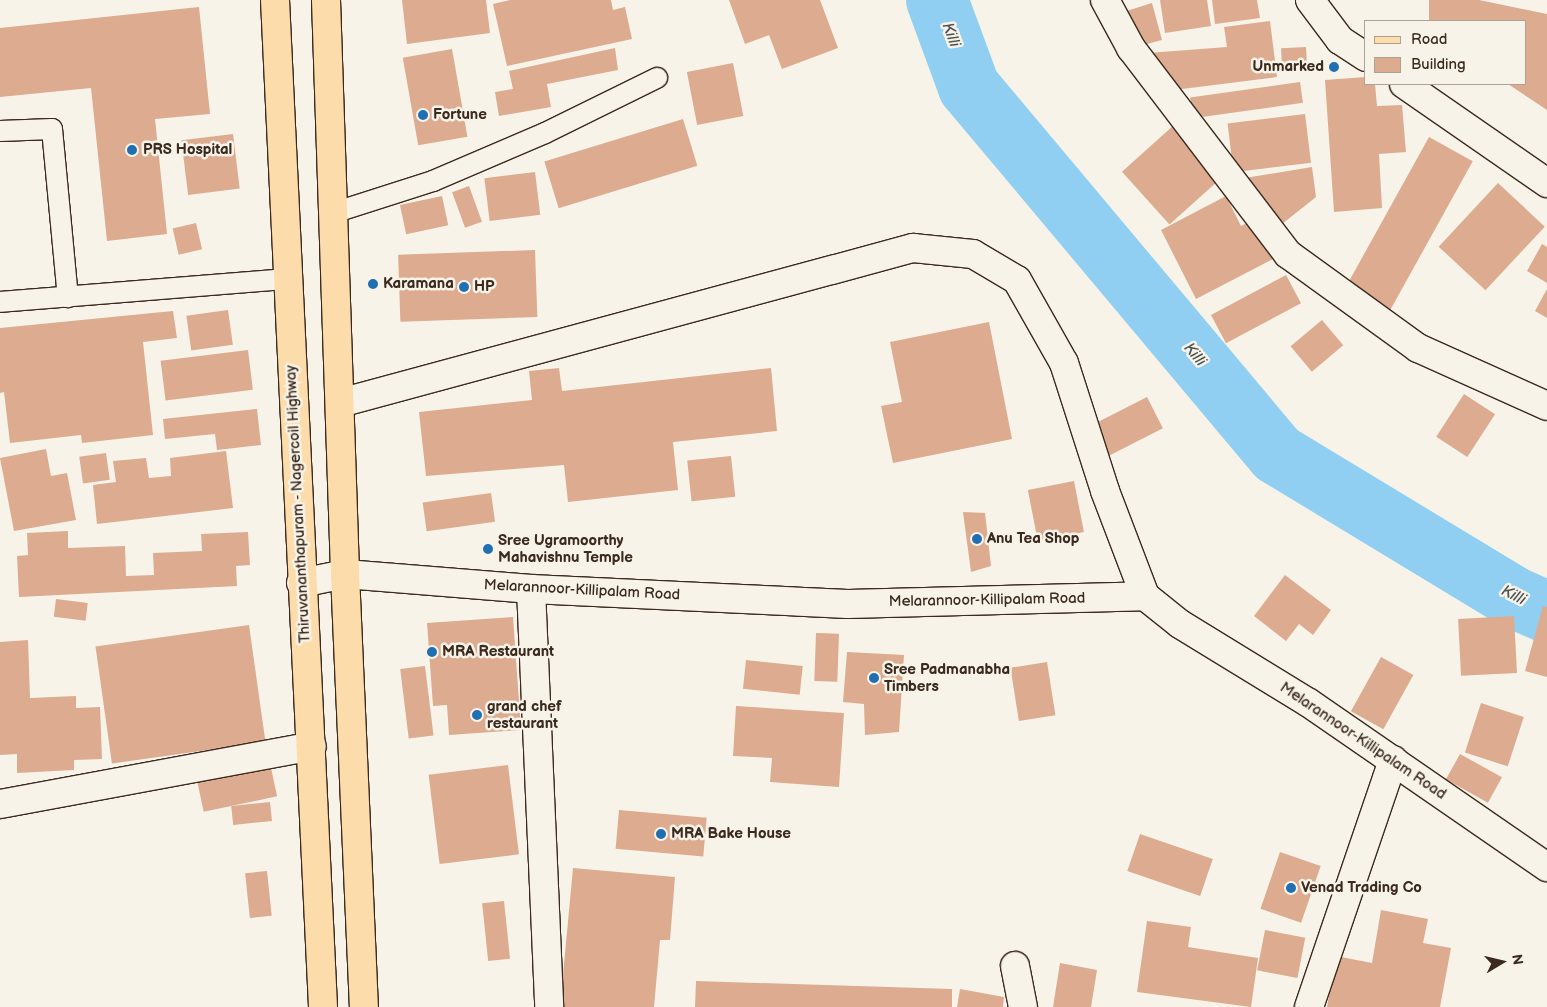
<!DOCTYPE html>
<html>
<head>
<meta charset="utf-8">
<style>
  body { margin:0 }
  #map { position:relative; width:1547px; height:1007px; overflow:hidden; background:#f7f3e8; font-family:"Balsamiq Sans",sans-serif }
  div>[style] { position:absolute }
  .river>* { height:62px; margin:-31px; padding:0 31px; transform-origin:31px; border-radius:31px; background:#91cff2 }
  .building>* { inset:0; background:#ddab8f; transform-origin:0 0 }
  .roads { filter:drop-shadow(1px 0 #3b2a1e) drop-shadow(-1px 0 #3b2a1e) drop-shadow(0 1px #3b2a1e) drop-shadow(0 -1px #3b2a1e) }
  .lane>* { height:20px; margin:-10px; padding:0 10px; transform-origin:10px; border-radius:10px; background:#f7f3e8 }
  .street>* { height:28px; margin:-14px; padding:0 14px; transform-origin:14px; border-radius:14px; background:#f7f3e8 }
  .secondary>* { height:28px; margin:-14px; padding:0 14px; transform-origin:14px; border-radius:14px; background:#f7f3e8 }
  .primary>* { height:28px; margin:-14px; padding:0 14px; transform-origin:14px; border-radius:14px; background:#fddcac }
  .dots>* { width:14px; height:14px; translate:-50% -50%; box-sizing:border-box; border:2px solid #f7f3e8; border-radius:50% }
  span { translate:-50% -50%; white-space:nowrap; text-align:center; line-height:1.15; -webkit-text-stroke:5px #f7f3e8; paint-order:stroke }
  .poi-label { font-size:15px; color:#3b2a1e; font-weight:700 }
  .right { translate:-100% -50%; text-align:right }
  .left { translate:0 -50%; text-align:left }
  .street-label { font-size:15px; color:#3b2a1e }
  .water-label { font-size:16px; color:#505353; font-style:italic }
  .legend { position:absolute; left:1364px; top:20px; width:162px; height:65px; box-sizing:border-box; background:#f7f3e8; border:1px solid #aca397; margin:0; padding:6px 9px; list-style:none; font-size:15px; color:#3b2a1e }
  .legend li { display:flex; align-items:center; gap:10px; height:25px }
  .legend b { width:25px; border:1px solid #aca397 }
  .north { position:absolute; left:1477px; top:937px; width:50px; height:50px; -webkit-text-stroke:4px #f7f3e8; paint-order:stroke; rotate:81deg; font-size:14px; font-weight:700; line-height:20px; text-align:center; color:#3b2a1e }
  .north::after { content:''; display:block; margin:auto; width:18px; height:22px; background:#3b2a1e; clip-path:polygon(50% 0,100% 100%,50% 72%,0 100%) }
</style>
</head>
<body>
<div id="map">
  <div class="river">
    <i style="left:937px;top:0;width:93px;rotate:69.8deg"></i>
    <i style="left:969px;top:87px;width:479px;rotate:50deg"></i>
    <i style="left:1277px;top:454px;width:276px;rotate:31.2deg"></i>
    <i style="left:1513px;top:597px;width:37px;rotate:24deg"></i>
  </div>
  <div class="building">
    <i style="clip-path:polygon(402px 0,486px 0,490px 33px,407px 44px)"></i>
    <i style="clip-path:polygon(510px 0,611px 0,613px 10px,625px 7px,632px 39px,507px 66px,493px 4px)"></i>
    <i style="clip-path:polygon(729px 0,820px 0,838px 48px,782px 69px,769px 35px,745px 44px)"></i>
    <i style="clip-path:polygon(1160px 0,1207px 0,1211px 26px,1165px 33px)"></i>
    <i style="clip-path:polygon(1212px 0,1257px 0,1260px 18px,1215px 24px)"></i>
    <i style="clip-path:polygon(1429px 0,1479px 0,1547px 14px,1547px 110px,1508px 84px,1526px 84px,1526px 21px,1429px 21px)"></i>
    <i style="clip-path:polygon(1152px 3px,1162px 40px,1143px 45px,1117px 14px)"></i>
    <i style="clip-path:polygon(199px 7px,210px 114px,155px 119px,167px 234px,107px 241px,91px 88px,0 97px,0 28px)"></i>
    <i style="clip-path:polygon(1270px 21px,1277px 77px,1174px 90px,1148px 53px,1227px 47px,1224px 27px)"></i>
    <i style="left:1306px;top:47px;width:22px;height:25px;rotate:87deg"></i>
    <i style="clip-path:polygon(615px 48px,618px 70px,547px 84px,551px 107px,499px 116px,495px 92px,513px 89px,509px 71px)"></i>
    <i style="left:452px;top:49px;width:89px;height:50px;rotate:80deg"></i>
    <i style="left:733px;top:63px;width:54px;height:47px;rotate:79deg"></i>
    <i style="clip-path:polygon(1366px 77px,1366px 84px,1375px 84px,1377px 106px,1402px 105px,1406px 152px,1379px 154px,1382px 208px,1334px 212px,1325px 80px)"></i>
    <i style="left:1300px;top:82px;width:21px;height:111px;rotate:82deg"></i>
    <i style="left:1305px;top:114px;width:49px;height:78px;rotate:83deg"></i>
    <i style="left:683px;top:119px;width:49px;height:145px;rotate:73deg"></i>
    <i style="left:1174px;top:125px;width:71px;height:70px;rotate:48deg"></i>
    <i style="left:233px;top:134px;width:55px;height:52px;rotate:83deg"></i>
    <i style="left:1429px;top:137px;width:50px;height:175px;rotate:29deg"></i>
    <i style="clip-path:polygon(1312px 167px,1316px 197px,1282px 224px,1245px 178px)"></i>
    <i style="left:535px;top:172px;width:43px;height:51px;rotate:83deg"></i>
    <i style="left:1498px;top:183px;width:64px;height:87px;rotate:43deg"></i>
    <i style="left:469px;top:186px;width:38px;height:18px;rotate:70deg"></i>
    <i style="left:442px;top:196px;width:30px;height:43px;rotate:78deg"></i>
    <i style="clip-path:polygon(1226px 196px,1241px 226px,1257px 218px,1277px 257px,1196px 299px,1161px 230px)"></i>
    <i style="left:196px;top:223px;width:27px;height:24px;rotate:77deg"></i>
    <i style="clip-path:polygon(1542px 244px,1547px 247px,1547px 283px,1527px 271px)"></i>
    <i style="left:535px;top:250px;width:67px;height:137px;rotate:88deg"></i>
    <i style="left:1286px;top:275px;width:32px;height:85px;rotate:62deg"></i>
    <i style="clip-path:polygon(1547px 289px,1547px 318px,1535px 311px)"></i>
    <i style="left:228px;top:310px;width:35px;height:42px;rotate:82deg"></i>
    <i style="clip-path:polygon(173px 311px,177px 338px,143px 342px,153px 435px,82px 443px,81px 435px,10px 443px,4px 392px,0 393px,0 328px)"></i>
    <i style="left:1322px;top:320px;width:33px;height:41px;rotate:50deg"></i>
    <i style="clip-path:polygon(989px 322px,1012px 439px,893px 463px,881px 406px,902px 402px,890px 342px)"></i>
    <i style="left:248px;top:350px;width:40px;height:88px;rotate:83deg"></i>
    <i style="clip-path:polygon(559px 368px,562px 391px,771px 368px,777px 431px,673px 442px,678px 490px,568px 502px,564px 465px,426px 476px,419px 412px,532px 400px,529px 371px)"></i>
    <i style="left:1464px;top:394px;width:37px;height:51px;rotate:33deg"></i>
    <i style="left:1147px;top:397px;width:35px;height:60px;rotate:63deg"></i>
    <i style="clip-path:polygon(257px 409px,261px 445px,217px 450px,215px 434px,165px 439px,163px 419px)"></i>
    <i style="clip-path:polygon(46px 449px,51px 476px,67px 473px,76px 520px,14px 531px,0 458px)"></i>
    <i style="clip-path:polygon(226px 451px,233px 508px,97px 524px,93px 485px,116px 482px,113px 461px,146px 458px,149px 478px,171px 476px,170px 458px)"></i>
    <i style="left:106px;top:453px;width:27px;height:27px;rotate:82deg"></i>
    <i style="left:731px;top:456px;width:41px;height:44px;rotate:84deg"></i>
    <i style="left:1074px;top:481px;width:52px;height:47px;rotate:79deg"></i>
    <i style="left:491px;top:493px;width:29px;height:69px;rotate:82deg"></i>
    <i style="clip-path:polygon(963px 512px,985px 513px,991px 566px,971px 572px)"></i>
    <i style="clip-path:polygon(68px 531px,68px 548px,125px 546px,126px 576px,154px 575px,153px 553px,202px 551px,201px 534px,248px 532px,250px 565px,236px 566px,237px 586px,19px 597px,17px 556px,28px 555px,27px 533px)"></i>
    <i style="clip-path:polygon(1285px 575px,1331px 610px,1313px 635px,1299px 624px,1286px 641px,1254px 616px)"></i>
    <i style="left:56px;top:599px;width:32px;height:18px;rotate:7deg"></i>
    <i style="clip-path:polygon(1543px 606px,1547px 607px,1547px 677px,1525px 671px)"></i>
    <i style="left:1514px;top:616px;width:57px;height:56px;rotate:87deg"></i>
    <i style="clip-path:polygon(513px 617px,521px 730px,449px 735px,447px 705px,433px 706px,427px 623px)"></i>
    <i style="left:249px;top:625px;width:118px;height:155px;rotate:82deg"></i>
    <i style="left:816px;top:633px;width:23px;height:48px;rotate:2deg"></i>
    <i style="clip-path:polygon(28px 640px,30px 698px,76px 696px,76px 708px,100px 707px,102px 759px,74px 760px,74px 770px,17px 773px,17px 754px,0 755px,0 642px)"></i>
    <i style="clip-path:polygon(847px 652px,904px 655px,899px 732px,865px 735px,864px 704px,843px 702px)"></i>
    <i style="left:1381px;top:657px;width:37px;height:62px;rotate:29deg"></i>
    <i style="left:746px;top:660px;width:57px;height:29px;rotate:6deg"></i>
    <i style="left:1047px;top:662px;width:54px;height:37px;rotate:81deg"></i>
    <i style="left:425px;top:666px;width:70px;height:25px;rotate:83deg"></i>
    <i style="left:1481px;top:703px;width:45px;height:52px;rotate:18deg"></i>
    <i style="clip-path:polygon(736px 706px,844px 713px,839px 787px,770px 782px,772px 758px,733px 756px)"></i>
    <i style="left:1460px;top:754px;width:48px;height:29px;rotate:29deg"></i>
    <i style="left:270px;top:763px;width:34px;height:75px;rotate:78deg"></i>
    <i style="left:508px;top:765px;width:90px;height:80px;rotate:83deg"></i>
    <i style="left:270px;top:802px;width:19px;height:39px;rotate:84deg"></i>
    <i style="left:619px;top:810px;width:88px;height:39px;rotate:5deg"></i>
    <i style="left:1140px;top:834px;width:77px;height:39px;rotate:19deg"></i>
    <i style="left:1280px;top:852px;width:43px;height:60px;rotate:19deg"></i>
    <i style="clip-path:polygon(573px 868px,675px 877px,670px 940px,660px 940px,654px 1007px,560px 1007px)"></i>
    <i style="left:267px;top:871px;width:45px;height:22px;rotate:84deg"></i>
    <i style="left:504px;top:901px;width:58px;height:22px;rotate:84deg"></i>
    <i style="clip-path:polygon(1381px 910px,1428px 919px,1423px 943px,1451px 948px,1440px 1007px,1327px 1007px,1336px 956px,1372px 963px)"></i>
    <i style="clip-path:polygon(1147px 921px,1191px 927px,1188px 947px,1258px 958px,1251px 1007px,1137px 992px)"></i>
    <i style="left:1265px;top:930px;width:41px;height:41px;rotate:11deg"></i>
    <i style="clip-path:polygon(1060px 963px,1097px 970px,1091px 1007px,1053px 1007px)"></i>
    <i style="clip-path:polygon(696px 981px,952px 989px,952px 1007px,695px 1007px)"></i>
    <i style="clip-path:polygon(960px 989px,1004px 997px,1003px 1007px,957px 1007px)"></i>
  </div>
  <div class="roads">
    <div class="lane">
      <i style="left:0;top:131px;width:52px;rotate:-2.2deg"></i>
      <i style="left:52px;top:129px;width:169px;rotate:84.6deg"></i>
      <i style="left:333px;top:213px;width:105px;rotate:-17.7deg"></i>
      <i style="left:433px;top:181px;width:122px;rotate:-23.2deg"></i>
      <i style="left:545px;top:133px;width:125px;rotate:-26.2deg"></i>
      <i style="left:0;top:302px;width:288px;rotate:-4.6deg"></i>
    </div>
    <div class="street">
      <i style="left:1105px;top:0;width:55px;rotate:61.6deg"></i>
      <i style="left:1131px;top:48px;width:259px;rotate:52.7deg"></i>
      <i style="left:1288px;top:254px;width:160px;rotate:35.9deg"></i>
      <i style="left:1418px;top:348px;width:141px;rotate:24.2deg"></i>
      <i style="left:340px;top:403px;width:594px;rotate:-15.14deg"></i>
      <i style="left:913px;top:248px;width:60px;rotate:5.7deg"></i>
      <i style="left:973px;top:254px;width:51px;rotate:30.6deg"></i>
      <i style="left:1017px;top:280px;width:95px;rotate:60.5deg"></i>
      <i style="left:1064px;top:363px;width:134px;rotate:72.2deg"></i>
      <i style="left:1105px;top:491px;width:112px;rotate:69.1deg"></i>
      <i style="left:531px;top:589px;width:418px;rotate:87.5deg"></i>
      <i style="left:0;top:804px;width:317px;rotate:-10.5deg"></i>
      <i style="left:1015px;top:966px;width:42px;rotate:79deg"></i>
      <i style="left:1309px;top:1007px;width:261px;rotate:-71.2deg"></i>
    </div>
    <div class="secondary">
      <i style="left:1310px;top:0;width:50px;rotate:53.1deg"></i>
      <i style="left:1340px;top:40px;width:31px;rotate:33deg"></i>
      <i style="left:1404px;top:84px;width:174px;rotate:34.7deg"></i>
      <i style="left:301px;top:583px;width:45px;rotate:-11.6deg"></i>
      <i style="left:345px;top:574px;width:187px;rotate:4.6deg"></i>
      <i style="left:531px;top:589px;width:317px;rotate:2.7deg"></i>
      <i style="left:848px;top:604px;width:297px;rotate:-1.5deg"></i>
      <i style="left:1145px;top:596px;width:45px;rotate:38.7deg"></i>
      <i style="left:1180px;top:624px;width:151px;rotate:31.5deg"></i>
      <i style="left:1309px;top:703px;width:289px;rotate:34.6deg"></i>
    </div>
    <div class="primary">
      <i style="left:275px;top:0;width:1008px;rotate:87.27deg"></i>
      <i style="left:326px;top:0;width:574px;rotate:88.1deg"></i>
      <i style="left:345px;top:574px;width:433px;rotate:87.5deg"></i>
    </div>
  </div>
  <div class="dots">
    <i style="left:1334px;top:67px;background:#1f6fb2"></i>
    <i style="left:423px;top:115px;background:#1f6fb2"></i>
    <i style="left:132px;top:150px;background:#1f6fb2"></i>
    <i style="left:373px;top:284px;background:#1f6fb2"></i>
    <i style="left:464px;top:287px;background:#1f6fb2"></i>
    <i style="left:977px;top:539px;background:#1f6fb2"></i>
    <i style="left:488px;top:549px;background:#1f6fb2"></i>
    <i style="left:432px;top:652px;background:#1f6fb2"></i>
    <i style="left:874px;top:678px;background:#1f6fb2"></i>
    <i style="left:477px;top:715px;background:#1f6fb2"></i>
    <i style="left:661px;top:834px;background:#1f6fb2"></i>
    <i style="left:1291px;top:888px;background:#1f6fb2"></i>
  </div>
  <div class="poi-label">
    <span class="right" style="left:1324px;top:67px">Unmarked</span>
    <span class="left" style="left:433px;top:115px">Fortune</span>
    <span class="left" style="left:143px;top:150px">PRS Hospital</span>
    <span class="left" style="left:383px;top:284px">Karamana</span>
    <span class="left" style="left:474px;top:287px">HP</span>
    <span class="left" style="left:987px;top:539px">Anu Tea Shop</span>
    <span class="left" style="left:498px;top:549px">Sree Ugramoorthy<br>Mahavishnu Temple</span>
    <span class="left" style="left:442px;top:652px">MRA Restaurant</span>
    <span class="left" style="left:884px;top:678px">Sree Padmanabha<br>Timbers</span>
    <span class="left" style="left:487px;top:715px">grand chef<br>restaurant</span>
    <span class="left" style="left:671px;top:834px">MRA Bake House</span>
    <span class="left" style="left:1301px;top:888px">Venad Trading Co</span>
  </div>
  <div class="street-label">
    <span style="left:298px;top:504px;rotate:-93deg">Thiruvananthapuram - Nagercoil Highway</span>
    <span style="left:582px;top:590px;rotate:3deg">Melarannoor-Killipalam Road</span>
    <span style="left:987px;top:600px;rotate:-1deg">Melarannoor-Killipalam Road</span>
    <span style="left:1363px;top:741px;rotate:34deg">Melarannoor-Killipalam Road</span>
  </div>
  <div class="water-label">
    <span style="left:950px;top:35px;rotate:70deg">Killi</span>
    <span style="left:1194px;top:355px;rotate:50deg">Killi</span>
    <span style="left:1513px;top:596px;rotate:27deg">Killi</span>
  </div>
  <ul class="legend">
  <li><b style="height:6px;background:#fddcac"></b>Road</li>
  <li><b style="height:14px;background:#ddab8f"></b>Building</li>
  </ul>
  <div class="north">N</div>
</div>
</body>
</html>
